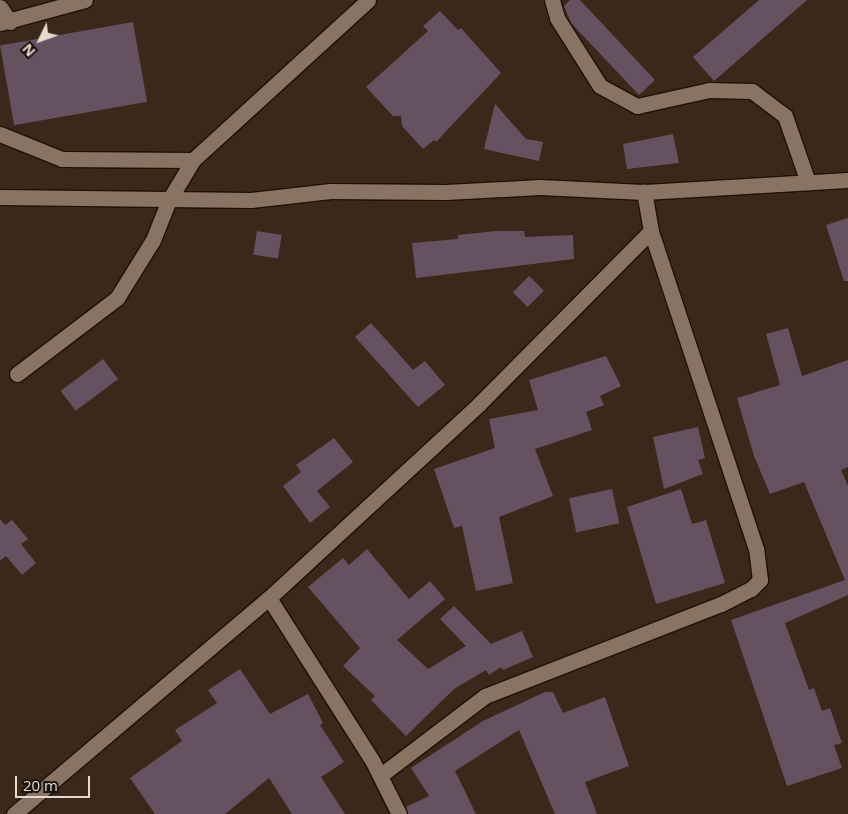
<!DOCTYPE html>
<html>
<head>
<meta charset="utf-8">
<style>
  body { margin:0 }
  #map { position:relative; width:848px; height:814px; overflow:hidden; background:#3a281b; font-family:"Open Sans",sans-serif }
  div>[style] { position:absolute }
  .building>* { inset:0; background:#655160; transform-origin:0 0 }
  .roads { filter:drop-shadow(1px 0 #201005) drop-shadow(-1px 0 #201005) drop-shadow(0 1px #201005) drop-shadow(0 -1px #201005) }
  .minor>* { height:15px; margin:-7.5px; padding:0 7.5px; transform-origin:7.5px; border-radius:7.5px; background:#897464 }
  span { translate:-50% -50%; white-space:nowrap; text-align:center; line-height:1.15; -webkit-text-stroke:4px #1b130d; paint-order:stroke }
  .north { position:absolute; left:15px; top:15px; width:50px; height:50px; -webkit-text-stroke:4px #1b130d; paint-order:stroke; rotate:228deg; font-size:14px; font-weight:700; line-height:20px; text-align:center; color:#e5d9d0 }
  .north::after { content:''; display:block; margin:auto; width:18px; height:22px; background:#e5d9d0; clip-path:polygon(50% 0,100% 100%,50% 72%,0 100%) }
  .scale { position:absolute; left:15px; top:776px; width:75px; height:22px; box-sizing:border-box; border:2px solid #e5d9d0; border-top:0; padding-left:6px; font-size:15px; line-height:18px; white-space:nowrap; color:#e5d9d0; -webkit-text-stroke:4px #1b130d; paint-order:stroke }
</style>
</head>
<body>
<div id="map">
  <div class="building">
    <i style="clip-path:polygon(570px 0,580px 0,655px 80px,639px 95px,571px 23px,564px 6px)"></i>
    <i style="clip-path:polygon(759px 0,807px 0,714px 81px,693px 57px)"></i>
    <i style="clip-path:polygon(440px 11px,458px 30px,461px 28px,501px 73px,436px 142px,434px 140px,423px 149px,402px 126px,401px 116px,393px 116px,366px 87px,428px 31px,423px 26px)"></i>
    <i style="left:133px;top:22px;width:81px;height:135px;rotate:80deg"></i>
    <i style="clip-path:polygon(495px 104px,526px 139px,543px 142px,539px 161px,484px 149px)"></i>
    <i style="clip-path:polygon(673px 134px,679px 163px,627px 169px,623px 144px)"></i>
    <i style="clip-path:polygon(848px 218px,848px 281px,844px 281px,826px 225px)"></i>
    <i style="left:257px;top:231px;width:25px;height:24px;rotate:9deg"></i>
    <i style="clip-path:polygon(496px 231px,524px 231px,525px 237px,573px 235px,574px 259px,416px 278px,412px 243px,458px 239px,458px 235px)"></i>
    <i style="left:529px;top:276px;width:21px;height:23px;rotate:45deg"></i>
    <i style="clip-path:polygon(371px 323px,413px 370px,425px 361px,445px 385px,418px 407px,355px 337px)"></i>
    <i style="clip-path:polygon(788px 328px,802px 376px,848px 360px,848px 467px,841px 470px,848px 486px,848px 595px,785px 623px,809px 690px,814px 688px,822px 711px,830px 708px,842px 743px,834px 745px,842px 768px,787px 786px,731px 620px,845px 580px,804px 482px,770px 494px,754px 456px,737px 398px,780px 385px,766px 334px)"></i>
    <i style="clip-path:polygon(606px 356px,621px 386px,600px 396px,604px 405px,586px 412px,592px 430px,535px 449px,553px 496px,499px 517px,513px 583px,476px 591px,462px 526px,454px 528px,434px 469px,495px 448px,489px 419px,538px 410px,529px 380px)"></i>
    <i style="left:103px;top:359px;width:25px;height:53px;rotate:53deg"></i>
    <i style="clip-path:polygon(698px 427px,705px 458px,698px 460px,703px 474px,664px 489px,653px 437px)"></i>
    <i style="clip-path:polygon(334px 438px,353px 462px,317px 491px,330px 507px,310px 523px,283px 486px,301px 472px,296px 465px)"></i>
    <i style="left:612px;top:489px;width:35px;height:44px;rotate:78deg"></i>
    <i style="clip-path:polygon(681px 489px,692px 524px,706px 520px,725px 583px,656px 604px,627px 507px)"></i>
    <i style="clip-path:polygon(0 519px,5px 525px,12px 520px,28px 539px,21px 544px,36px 563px,22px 575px,6px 556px,0 561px)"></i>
    <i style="clip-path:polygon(367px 549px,409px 599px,430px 581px,445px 599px,397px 640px,428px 669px,466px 646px,440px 619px,454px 606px,491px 644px,522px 631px,533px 657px,503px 670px,501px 667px,489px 675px,486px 670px,454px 689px,406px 736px,371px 700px,375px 696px,343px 666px,360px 648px,308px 587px,343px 558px,349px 565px)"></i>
    <i style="clip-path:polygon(240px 669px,270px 714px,308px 694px,323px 723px,320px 725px,344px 762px,321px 777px,345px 814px,292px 814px,269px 778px,225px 814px,155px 814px,130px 778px,182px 741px,175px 730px,217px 703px,208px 690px)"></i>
    <i style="clip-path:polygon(545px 692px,553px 692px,563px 713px,605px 697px,629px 766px,585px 782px,597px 814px,555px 814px,519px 730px,455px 771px,476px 814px,408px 814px,406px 807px,429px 796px,411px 768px,483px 721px)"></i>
  </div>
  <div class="roads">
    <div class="minor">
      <i style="left:552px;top:0;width:19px;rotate:74deg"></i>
      <i style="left:557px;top:18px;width:80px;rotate:57.7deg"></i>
      <i style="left:600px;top:86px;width:42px;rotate:28.4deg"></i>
      <i style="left:637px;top:106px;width:74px;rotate:-12.5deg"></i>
      <i style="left:709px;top:90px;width:43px;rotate:1.3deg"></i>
      <i style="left:752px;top:91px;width:41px;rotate:37.1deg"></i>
      <i style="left:785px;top:116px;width:70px;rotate:70.8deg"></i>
      <i style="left:0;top:7px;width:18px;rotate:56deg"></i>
      <i style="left:0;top:23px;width:88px;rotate:-15.1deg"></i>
      <i style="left:0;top:134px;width:67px;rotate:22deg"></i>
      <i style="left:62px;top:159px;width:131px;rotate:0.4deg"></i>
      <i style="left:0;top:197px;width:251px;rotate:0.7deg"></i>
      <i style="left:251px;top:200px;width:80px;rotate:-6.5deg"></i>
      <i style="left:330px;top:191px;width:116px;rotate:0.5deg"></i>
      <i style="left:446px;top:192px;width:94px;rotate:-3deg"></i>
      <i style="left:540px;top:187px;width:104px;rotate:2.8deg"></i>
      <i style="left:644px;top:192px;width:204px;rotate:-3.4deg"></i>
      <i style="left:17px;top:374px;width:126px;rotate:-37.2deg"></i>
      <i style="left:117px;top:298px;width:68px;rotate:-58.2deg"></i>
      <i style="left:153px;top:240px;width:43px;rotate:-68.2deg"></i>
      <i style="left:169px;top:200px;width:47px;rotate:-59deg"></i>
      <i style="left:193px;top:160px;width:237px;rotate:-42.4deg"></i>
      <i style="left:269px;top:598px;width:194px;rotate:57.6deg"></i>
      <i style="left:373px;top:762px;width:58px;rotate:63.4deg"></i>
      <i style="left:381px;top:775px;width:131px;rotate:-37.2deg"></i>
      <i style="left:485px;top:696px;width:253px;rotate:-21.3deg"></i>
      <i style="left:721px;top:604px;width:34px;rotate:-27deg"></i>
      <i style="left:751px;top:589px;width:13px;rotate:-45deg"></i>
      <i style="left:760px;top:580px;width:31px;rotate:-97deg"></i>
      <i style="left:756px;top:549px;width:335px;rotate:-108.3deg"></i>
      <i style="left:14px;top:814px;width:334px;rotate:-40.3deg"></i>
      <i style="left:269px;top:598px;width:286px;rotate:-42.7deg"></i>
      <i style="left:479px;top:404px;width:244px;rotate:-45.2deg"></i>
      <i style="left:651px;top:231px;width:40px;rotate:-100deg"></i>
    </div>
  </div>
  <div class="north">N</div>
  <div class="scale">20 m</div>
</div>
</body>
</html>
